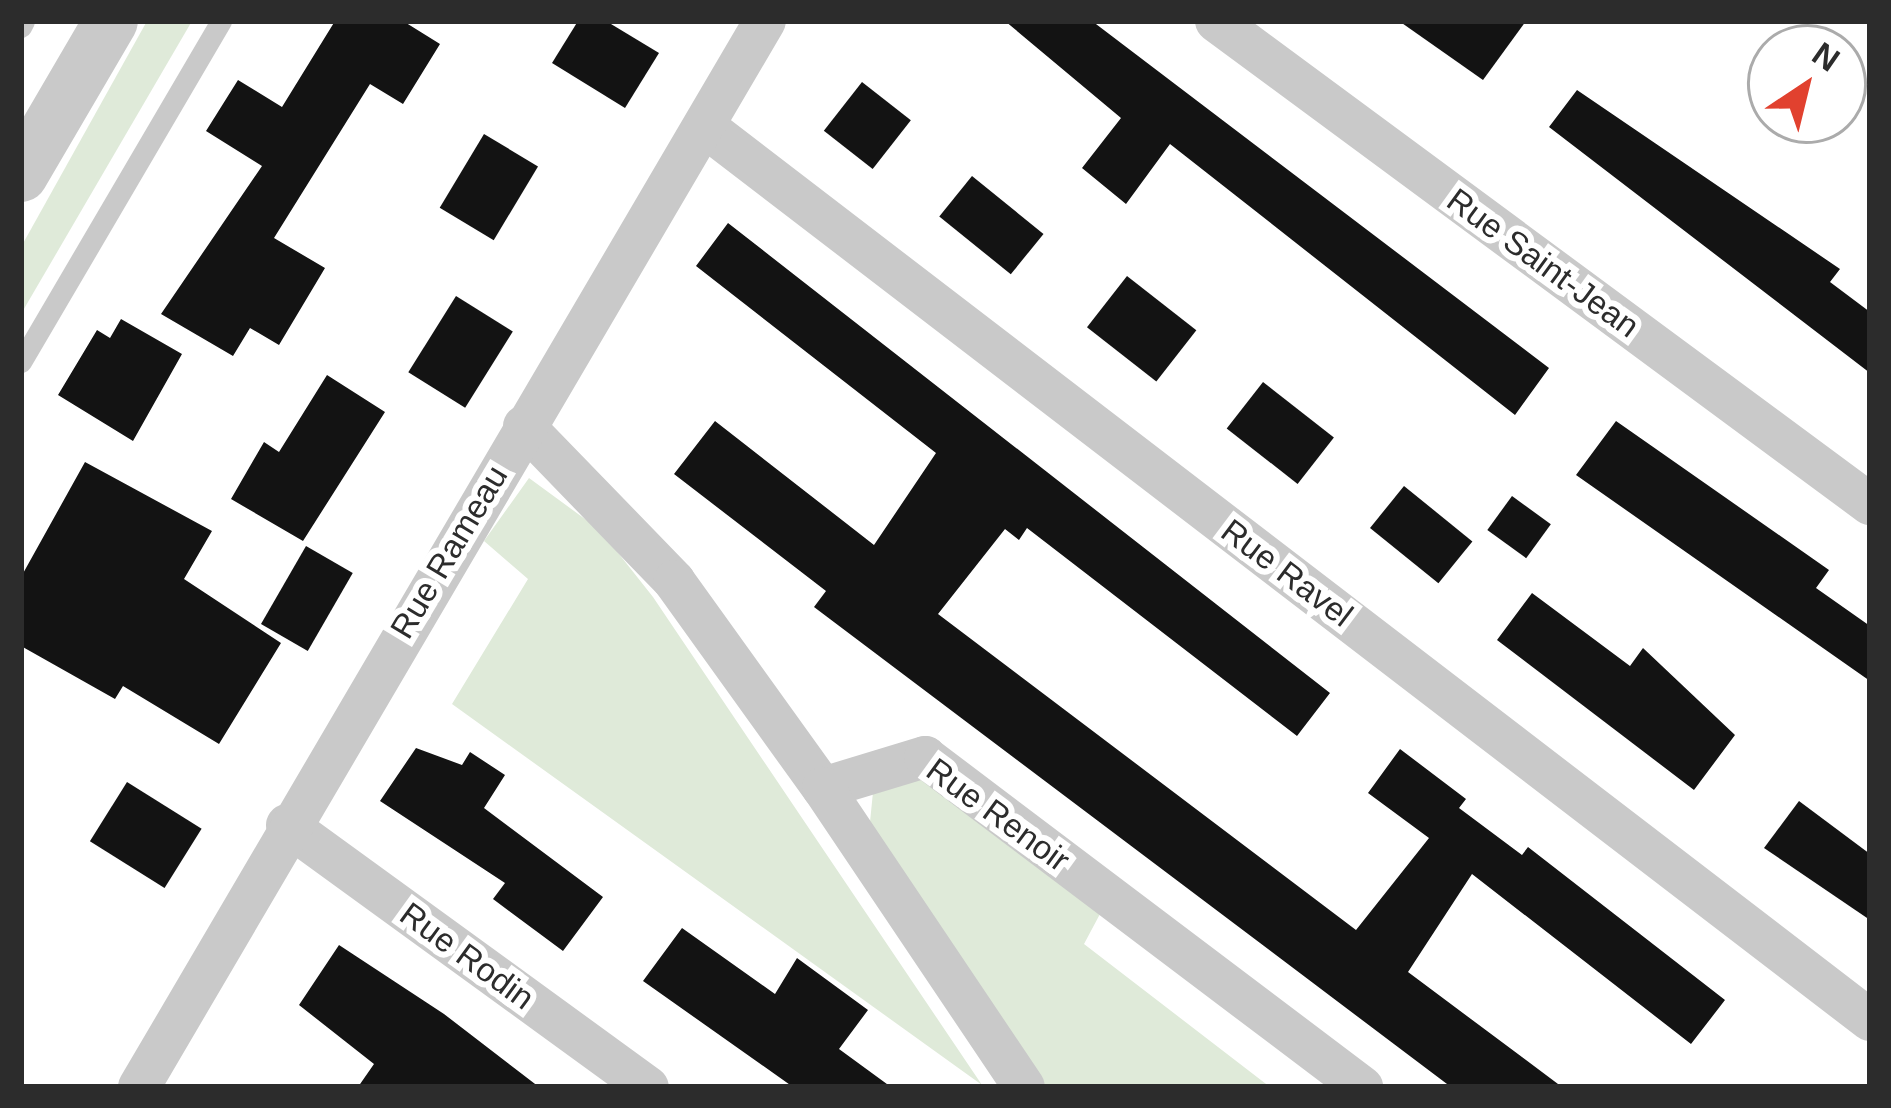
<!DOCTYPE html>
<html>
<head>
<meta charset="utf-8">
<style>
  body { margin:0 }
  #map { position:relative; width:1891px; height:1108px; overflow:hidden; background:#fff; font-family:Arial,sans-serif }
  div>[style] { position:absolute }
  .green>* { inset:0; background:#dfead9 }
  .building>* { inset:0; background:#131313; transform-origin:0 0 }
  .service>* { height:21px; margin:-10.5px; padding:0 10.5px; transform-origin:10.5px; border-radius:10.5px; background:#c9c9c9 }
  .minor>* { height:42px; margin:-21px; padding:0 21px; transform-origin:21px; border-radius:21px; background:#c9c9c9 }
  .tertiary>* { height:54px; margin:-27px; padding:0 27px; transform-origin:27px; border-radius:27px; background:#c9c9c9 }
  span { translate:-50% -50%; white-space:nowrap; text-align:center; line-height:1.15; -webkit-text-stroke:12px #fff; paint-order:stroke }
  .street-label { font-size:33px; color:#2c2c2c }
  .frame { position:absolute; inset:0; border:24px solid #2c2c2c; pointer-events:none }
  .north { position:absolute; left:1747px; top:24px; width:120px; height:120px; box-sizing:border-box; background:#fff; border:3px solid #ababab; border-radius:50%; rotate:35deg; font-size:33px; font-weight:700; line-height:48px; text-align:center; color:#2c2c2c }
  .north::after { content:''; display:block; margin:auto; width:42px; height:54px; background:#e1412f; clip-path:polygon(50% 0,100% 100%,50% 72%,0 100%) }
</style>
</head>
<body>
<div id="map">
  <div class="green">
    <i style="clip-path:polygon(147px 21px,192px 21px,21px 314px,21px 247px)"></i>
    <i style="clip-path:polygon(529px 478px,600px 530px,653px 597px,982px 1085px,452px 704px,528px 579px,484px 541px)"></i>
    <i style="clip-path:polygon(898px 776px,930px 782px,1100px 914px,1084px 944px,1270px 1087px,1044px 1087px,870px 822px,873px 792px)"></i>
  </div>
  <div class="building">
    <i style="clip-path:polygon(335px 21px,403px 21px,440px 44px,403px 104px,370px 84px,274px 238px,325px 268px,279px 345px,250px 328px,233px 356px,161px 314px,262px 166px,206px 131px,238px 80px,282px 107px)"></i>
    <i style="clip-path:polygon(578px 21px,606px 21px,659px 53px,625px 108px,552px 63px)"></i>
    <i style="clip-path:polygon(1005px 21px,1092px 21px,1549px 368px,1515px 415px,1170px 144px,1126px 204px,1082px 168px,1121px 118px)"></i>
    <i style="clip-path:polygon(1399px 21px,1526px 21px,1483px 80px)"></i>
    <i style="left:862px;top:82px;width:62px;height:62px;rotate:38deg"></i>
    <i style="clip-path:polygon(1577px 90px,1840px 269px,1830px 282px,1870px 312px,1870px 373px,1549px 127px)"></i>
    <i style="left:484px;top:134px;width:63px;height:86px;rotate:31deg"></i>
    <i style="left:972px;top:176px;width:92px;height:52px;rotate:39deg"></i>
    <i style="clip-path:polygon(728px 223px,1330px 693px,1297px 736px,1027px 528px,1019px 540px,1005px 529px,938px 614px,1356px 930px,1429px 838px,1368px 793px,1400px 749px,1466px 799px,1459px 808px,1522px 855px,1528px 847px,1725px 1000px,1691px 1044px,1472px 874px,1408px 972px,1562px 1087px,1451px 1087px,814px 607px,826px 591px,674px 474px,715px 421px,874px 545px,936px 453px,696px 266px)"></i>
    <i style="left:1127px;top:276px;width:88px;height:65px;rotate:38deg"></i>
    <i style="left:456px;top:296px;width:67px;height:90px;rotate:32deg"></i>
    <i style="clip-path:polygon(121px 319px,182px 354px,133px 441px,58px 395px,97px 330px,110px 338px)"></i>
    <i style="clip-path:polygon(327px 375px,385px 412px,303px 541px,231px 499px,264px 442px,279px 452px)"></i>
    <i style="left:1263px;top:382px;width:90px;height:59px;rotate:38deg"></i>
    <i style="clip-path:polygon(1616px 421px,1829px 570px,1816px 588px,1870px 626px,1870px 681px,1576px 475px)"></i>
    <i style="clip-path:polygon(85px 462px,212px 531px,184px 579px,281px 643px,219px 744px,123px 686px,115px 699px,21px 646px,21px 577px)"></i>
    <i style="left:1404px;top:486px;width:88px;height:54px;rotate:39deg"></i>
    <i style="left:1512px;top:496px;width:48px;height:42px;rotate:36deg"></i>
    <i style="left:306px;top:546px;width:54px;height:90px;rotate:30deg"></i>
    <i style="clip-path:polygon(1532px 593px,1630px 666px,1643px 648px,1735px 735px,1694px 790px,1497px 640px)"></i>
    <i style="clip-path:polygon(416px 748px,462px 765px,470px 752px,505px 775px,484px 808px,603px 897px,563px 951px,493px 899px,505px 883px,380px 801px)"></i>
    <i style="left:127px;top:782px;width:88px;height:70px;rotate:32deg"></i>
    <i style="clip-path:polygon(1799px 801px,1870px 854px,1870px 920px,1764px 848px)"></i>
    <i style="clip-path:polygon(682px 928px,775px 994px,797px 958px,868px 1010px,839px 1049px,891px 1087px,793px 1087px,643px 981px)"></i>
    <i style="clip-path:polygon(339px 945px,444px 1014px,539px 1087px,358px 1087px,374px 1064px,299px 1005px)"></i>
  </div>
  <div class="service">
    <i style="left:21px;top:27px;width:7px;rotate:-63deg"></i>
    <i style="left:21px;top:362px;width:395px;rotate:-59.6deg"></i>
  </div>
  <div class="minor">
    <i style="left:1216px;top:21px;width:813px;rotate:36.45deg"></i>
    <i style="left:704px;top:126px;width:1469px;rotate:37.48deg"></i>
    <i style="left:524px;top:426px;width:216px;rotate:45.9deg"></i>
    <i style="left:674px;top:581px;width:255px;rotate:54.3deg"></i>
    <i style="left:823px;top:788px;width:107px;rotate:-16.9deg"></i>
    <i style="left:925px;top:757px;width:548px;rotate:37.06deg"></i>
    <i style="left:823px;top:788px;width:360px;rotate:56.1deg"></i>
    <i style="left:287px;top:825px;width:446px;rotate:36deg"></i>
    <i style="left:139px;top:1087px;width:1236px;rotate:-59.58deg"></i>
  </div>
  <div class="tertiary">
    <i style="left:21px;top:175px;width:178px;rotate:-59.7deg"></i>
  </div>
  <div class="street-label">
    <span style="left:1543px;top:263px;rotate:36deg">Rue Saint-Jean</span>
    <span style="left:449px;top:552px;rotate:-59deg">Rue Rameau</span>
    <span style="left:1287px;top:573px;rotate:37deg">Rue Ravel</span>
    <span style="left:998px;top:815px;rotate:36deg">Rue Renoir</span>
    <span style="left:467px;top:956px;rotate:36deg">Rue Rodin</span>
  </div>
  <div class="frame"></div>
  <div class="north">N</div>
</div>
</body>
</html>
